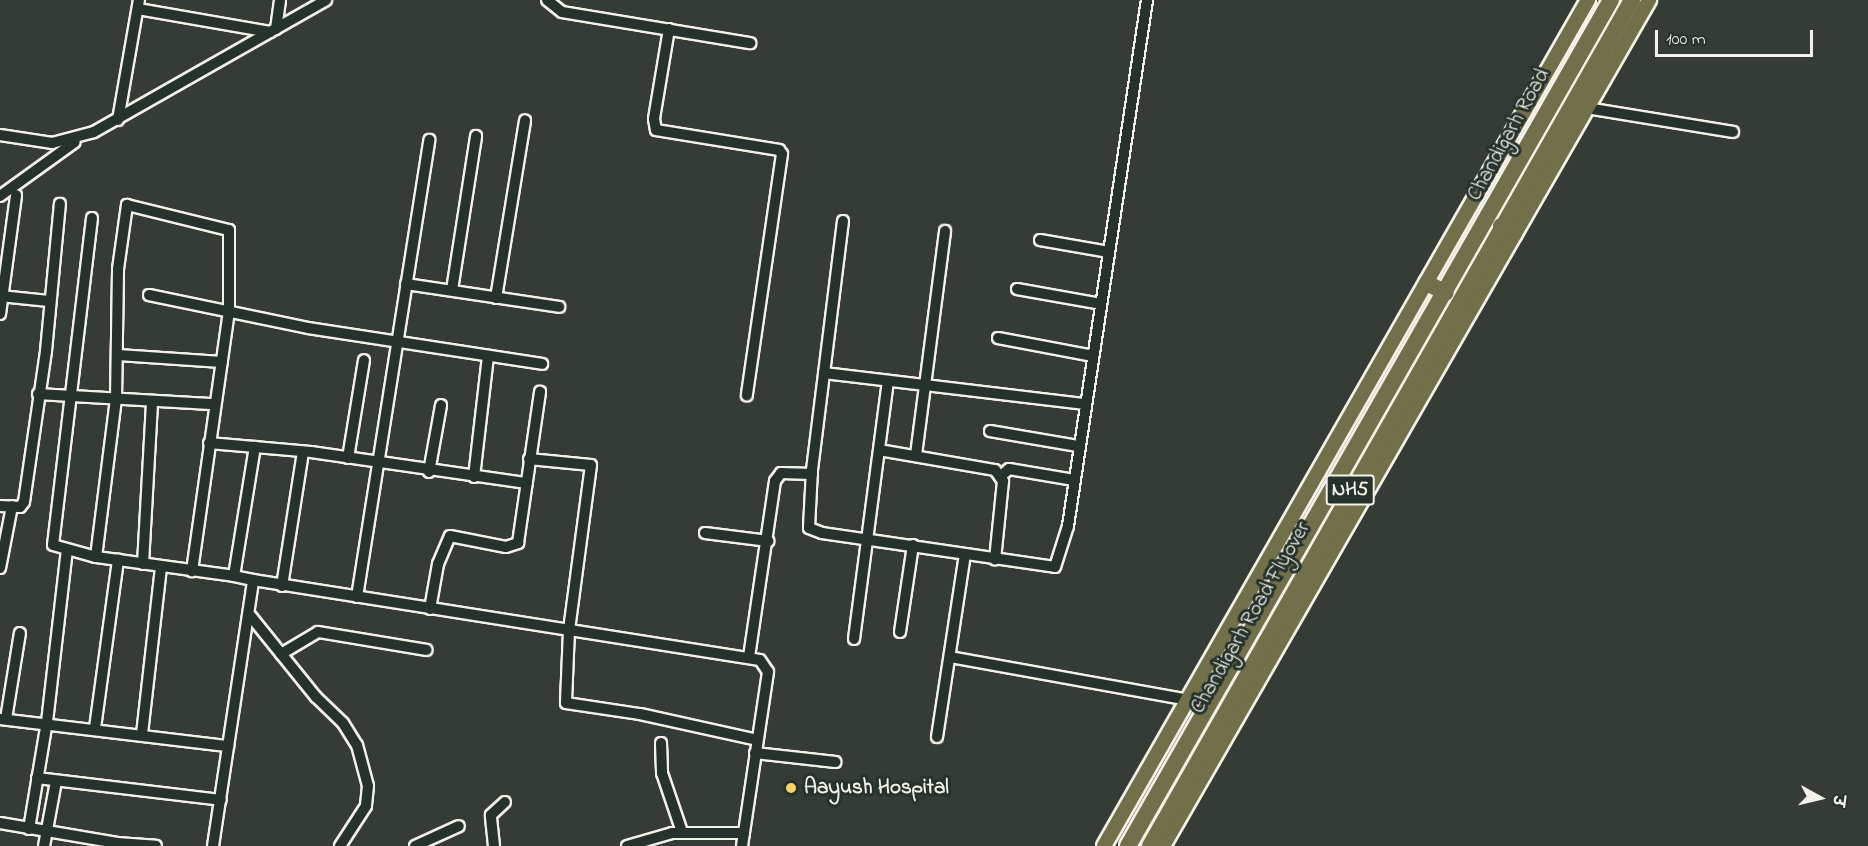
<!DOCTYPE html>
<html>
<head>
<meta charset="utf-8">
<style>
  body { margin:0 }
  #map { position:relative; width:1868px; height:846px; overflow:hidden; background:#343c35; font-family:"Indie Flower","Playpen Sans Deva",sans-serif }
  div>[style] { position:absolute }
  .roads { filter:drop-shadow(2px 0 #f4f1e8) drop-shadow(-2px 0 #f4f1e8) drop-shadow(0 2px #f4f1e8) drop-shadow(0 -2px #f4f1e8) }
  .minor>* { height:10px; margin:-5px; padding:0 5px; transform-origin:5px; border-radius:5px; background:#26332d }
  .major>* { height:14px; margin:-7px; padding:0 7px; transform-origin:7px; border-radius:7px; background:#71704a }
  .highway>* { height:16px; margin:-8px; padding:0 8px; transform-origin:8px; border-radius:8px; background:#71704a }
  .dots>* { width:16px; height:16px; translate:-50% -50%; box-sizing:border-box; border:3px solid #26332d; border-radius:50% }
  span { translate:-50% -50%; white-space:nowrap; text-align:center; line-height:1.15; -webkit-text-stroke:6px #26332d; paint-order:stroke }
  .shield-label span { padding:2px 4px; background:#26332d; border:2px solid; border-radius:4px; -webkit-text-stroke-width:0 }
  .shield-label { font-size:20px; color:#f4f1e8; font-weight:700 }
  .street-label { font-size:21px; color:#f4f1e8 }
  .poi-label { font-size:21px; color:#f4f1e8; font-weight:700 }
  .left { translate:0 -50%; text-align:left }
  .north { position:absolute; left:1790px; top:768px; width:60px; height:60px; -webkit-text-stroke:4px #26332d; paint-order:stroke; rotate:98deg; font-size:16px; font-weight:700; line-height:24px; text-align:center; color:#f4f1e8 }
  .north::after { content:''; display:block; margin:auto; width:21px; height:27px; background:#f4f1e8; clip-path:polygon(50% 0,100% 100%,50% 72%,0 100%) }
  .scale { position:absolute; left:1655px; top:30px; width:158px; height:27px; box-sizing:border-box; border:3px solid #f4f1e8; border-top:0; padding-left:8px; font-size:18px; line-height:21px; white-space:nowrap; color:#f4f1e8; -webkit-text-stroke:4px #26332d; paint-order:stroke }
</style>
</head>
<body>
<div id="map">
  <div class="roads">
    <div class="minor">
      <i style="left:547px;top:0;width:19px;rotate:39deg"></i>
      <i style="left:562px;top:12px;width:191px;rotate:9.4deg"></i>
      <i style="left:138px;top:9px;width:134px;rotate:9.9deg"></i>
      <i style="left:276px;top:29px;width:29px;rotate:-82deg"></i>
      <i style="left:669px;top:29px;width:91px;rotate:99.5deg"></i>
      <i style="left:654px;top:119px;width:11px;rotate:80deg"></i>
      <i style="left:656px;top:130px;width:125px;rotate:9.2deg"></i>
      <i style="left:779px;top:150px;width:5px;rotate:53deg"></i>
      <i style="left:782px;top:154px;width:244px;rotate:98.3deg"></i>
      <i style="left:1587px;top:108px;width:148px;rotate:9.3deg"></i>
      <i style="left:118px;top:120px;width:122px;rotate:-80.1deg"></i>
      <i style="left:0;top:135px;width:53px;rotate:8.7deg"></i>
      <i style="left:52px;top:143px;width:43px;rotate:-14.7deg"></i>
      <i style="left:94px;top:132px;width:267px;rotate:-29.6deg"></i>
      <i style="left:0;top:196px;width:92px;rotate:-35.8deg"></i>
      <i style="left:92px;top:218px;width:329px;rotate:96.8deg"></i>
      <i style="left:53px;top:545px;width:45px;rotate:15.6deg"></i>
      <i style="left:96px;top:557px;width:139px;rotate:7.8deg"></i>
      <i style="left:843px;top:221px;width:251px;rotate:97.1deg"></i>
      <i style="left:812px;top:470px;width:58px;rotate:93deg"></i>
      <i style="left:809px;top:528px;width:14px;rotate:21deg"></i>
      <i style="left:822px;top:533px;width:235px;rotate:8.3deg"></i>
      <i style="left:1055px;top:567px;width:43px;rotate:-72.4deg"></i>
      <i style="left:1068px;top:526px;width:532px;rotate:-81.46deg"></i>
      <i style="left:1040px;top:240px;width:70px;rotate:9.9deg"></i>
      <i style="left:406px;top:284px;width:155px;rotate:8.5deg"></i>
      <i style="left:1017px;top:289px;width:85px;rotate:10.1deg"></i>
      <i style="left:452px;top:290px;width:156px;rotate:-81.1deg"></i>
      <i style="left:149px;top:295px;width:162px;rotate:11.7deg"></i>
      <i style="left:308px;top:328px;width:237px;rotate:8.7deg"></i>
      <i style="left:0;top:296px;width:49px;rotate:5.8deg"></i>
      <i style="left:496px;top:298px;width:180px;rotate:-80.7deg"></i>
      <i style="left:0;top:314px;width:120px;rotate:-82.3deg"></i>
      <i style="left:998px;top:338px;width:97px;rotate:10.7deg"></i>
      <i style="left:118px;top:355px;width:104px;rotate:3.9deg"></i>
      <i style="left:824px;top:373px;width:263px;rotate:6.8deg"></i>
      <i style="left:38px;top:394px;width:176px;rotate:3.3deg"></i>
      <i style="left:990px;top:431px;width:89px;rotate:9.7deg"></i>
      <i style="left:209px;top:443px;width:102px;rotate:5deg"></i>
      <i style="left:311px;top:452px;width:218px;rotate:8.2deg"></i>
      <i style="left:879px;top:450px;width:118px;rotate:9.8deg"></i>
      <i style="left:995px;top:470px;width:14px;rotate:54deg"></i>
      <i style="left:1003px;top:481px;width:79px;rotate:95.8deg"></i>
      <i style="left:916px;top:455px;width:226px;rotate:-82.6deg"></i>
      <i style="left:348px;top:458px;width:99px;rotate:-80.7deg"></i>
      <i style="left:529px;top:459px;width:62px;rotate:5.5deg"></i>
      <i style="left:591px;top:465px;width:166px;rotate:97.6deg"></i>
      <i style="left:569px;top:630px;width:73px;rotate:92.4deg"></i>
      <i style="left:566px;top:703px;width:75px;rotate:8.5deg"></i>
      <i style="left:640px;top:714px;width:120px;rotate:12.5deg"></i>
      <i style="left:429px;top:472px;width:68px;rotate:-79.8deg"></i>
      <i style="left:474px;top:477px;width:122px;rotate:-83.4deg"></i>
      <i style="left:1000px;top:477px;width:12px;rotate:-42deg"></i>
      <i style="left:1009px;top:469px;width:66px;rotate:9.6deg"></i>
      <i style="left:0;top:506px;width:20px;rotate:3deg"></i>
      <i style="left:20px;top:507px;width:6px;rotate:-51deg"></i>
      <i style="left:24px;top:502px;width:153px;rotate:-81.7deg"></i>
      <i style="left:46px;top:351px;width:148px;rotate:-84.6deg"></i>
      <i style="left:705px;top:533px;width:64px;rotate:7.2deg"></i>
      <i style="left:96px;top:557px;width:159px;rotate:-82.8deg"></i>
      <i style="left:116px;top:399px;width:130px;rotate:-89.1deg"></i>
      <i style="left:118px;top:269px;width:65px;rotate:-82deg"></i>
      <i style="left:127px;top:205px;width:105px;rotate:13.8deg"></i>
      <i style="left:229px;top:230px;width:81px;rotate:90deg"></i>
      <i style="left:229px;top:311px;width:263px;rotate:98.1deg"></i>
      <i style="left:143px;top:564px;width:163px;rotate:-86.8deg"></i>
      <i style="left:0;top:568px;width:63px;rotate:-79deg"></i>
      <i style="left:253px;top:580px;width:19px;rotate:-168deg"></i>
      <i style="left:234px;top:576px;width:131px;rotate:-80.8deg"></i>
      <i style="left:282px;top:586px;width:136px;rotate:-81.1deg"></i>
      <i style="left:357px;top:597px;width:463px;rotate:-81deg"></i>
      <i style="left:430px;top:609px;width:46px;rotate:-79.9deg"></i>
      <i style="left:438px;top:564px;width:30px;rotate:-67deg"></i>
      <i style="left:450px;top:536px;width:57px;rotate:11.1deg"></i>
      <i style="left:506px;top:547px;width:13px;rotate:-18deg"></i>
      <i style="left:518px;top:543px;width:153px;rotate:-81.7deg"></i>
      <i style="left:249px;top:614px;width:107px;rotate:51.1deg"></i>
      <i style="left:316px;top:697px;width:37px;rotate:44deg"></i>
      <i style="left:343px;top:723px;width:26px;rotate:58deg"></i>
      <i style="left:357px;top:745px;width:42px;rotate:75deg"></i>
      <i style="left:368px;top:786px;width:20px;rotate:96deg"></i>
      <i style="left:366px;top:806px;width:48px;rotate:123deg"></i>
      <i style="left:900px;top:632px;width:88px;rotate:-81.5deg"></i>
      <i style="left:854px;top:639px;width:259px;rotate:-82.5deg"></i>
      <i style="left:281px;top:654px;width:43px;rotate:-30.7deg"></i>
      <i style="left:318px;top:632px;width:110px;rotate:9.4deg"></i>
      <i style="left:749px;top:657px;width:178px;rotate:-81.6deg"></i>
      <i style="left:775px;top:481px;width:10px;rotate:-53deg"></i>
      <i style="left:781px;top:473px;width:31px;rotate:2deg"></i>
      <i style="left:950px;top:657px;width:242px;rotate:10.2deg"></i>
      <i style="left:0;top:719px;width:230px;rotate:6.8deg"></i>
      <i style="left:6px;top:719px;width:87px;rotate:-80.8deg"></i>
      <i style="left:95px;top:728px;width:170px;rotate:-82.2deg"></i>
      <i style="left:142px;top:734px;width:168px;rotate:-83.5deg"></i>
      <i style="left:937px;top:737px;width:184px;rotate:-81.3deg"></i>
      <i style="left:661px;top:743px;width:30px;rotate:88deg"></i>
      <i style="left:662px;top:773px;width:62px;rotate:71.3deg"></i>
      <i style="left:755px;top:753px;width:81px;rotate:6.4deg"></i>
      <i style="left:37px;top:778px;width:185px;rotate:6.8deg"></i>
      <i style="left:0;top:823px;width:119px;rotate:9.7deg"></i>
      <i style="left:117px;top:843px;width:39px;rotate:4deg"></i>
      <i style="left:29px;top:829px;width:109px;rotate:-80.5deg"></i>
      <i style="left:47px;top:722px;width:173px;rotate:-83.4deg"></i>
      <i style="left:44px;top:846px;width:66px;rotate:-79.5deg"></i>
      <i style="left:213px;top:846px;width:269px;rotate:-81.4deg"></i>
      <i style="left:253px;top:580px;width:513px;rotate:8.97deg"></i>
      <i style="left:760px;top:660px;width:14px;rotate:56deg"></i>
      <i style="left:768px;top:672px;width:176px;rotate:98.5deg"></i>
      <i style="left:415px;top:846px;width:48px;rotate:-24.4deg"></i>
      <i style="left:494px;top:846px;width:31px;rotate:-96deg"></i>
      <i style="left:491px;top:815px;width:19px;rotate:-43deg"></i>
      <i style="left:627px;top:846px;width:47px;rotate:-16.1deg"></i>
      <i style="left:672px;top:833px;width:72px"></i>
    </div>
    <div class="major">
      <i style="left:1104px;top:846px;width:975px;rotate:-60.23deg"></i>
      <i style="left:1163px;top:846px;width:976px;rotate:-60.12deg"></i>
    </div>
    <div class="highway">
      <i style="left:1501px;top:226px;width:15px;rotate:32deg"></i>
      <i style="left:1427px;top:283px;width:21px;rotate:28deg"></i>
      <i style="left:1128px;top:846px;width:974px;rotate:-60.28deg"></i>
      <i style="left:1150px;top:846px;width:974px;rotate:-60.33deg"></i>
    </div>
  </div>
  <div class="dots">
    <i style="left:791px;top:788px;background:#ffd166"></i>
  </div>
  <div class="shield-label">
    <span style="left:1350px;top:490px">NH5</span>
  </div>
  <div class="street-label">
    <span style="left:1509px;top:135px;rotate:-61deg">Chandigarh Road</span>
    <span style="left:1251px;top:618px;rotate:-60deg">Chandigarh Road Flyover</span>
  </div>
  <div class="poi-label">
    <span class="left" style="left:804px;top:788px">Aayush Hospital</span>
  </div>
  <div class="north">उ</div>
  <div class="scale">100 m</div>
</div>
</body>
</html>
